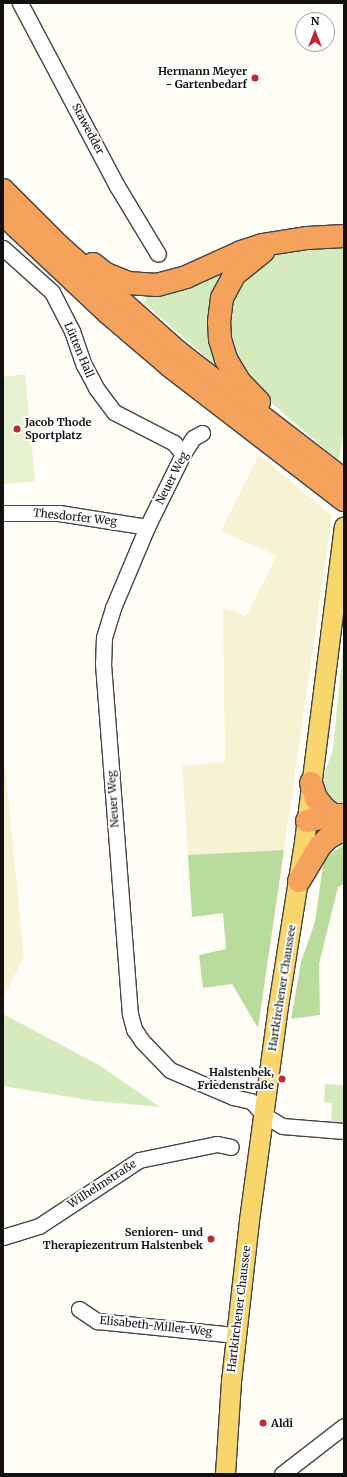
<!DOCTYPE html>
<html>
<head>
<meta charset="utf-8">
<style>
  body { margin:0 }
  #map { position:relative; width:347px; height:1477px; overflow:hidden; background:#fffdf5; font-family:Merriweather,serif }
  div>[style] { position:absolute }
  .farmland>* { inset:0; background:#f6f3d4 }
  .green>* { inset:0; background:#d5ebbd }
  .forest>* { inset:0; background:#b9dc9c }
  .pitch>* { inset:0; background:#e6f2cf }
  .roads { filter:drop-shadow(1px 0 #444) drop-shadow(-1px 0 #444) drop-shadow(0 1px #444) drop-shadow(0 -1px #444) }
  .minor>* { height:15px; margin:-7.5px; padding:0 7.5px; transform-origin:7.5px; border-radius:7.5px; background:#fff }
  .major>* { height:19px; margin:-9.5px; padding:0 9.5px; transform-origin:9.5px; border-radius:9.5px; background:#f9d66b }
  .highway>* { height:22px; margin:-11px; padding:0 11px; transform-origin:11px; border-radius:11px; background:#f5a25d }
  .dots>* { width:11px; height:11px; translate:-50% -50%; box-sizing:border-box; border:2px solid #fff; border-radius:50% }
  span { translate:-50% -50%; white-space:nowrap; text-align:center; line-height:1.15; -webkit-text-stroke:4px #fff; paint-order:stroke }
  .poi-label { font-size:11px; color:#111; font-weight:700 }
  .right { translate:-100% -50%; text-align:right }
  .left { translate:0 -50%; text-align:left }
  .street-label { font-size:11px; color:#111 }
  .frame { position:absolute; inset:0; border:4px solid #111; pointer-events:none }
  .north { position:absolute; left:295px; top:12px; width:40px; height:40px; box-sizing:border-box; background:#fff; border:1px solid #a0a0a0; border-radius:50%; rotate:0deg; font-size:11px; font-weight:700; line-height:16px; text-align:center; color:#111 }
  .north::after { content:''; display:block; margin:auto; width:14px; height:18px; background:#c4262e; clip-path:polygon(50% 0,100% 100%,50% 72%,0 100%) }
</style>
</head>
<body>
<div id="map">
  <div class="farmland">
    <i style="clip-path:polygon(259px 455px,332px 516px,284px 850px,188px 855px,182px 766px,225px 762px,223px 608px,246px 616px,277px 556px,221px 531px)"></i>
    <i style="clip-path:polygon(3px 766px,5px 766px,24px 957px,3px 998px)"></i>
  </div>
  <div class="green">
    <i style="clip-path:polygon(344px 248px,344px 427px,339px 461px,255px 389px,236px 366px,224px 326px,229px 293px,263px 258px,291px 249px)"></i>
    <i style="clip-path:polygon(245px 254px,227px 276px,230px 378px,144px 303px,150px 292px)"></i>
    <i style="clip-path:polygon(344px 638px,344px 808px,331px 804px,323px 788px,324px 775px,333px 749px)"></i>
    <i style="clip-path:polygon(3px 1014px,99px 1065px,160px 1107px,94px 1101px,3px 1086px)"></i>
    <i style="clip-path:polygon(325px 1084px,344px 1085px,344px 1124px,331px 1123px,332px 1103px,324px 1102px)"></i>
  </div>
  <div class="forest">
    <i style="clip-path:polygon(344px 845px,344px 884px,338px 887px,319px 964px,320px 1015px,291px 1019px,301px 962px,315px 922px,324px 858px)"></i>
    <i style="clip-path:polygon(284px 850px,258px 1028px,232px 984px,203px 988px,199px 955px,226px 949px,223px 913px,192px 917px,188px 855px)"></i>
  </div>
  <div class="pitch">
    <i style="clip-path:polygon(25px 374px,35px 481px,3px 484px,3px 377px)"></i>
  </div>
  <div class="roads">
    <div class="minor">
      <i style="left:20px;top:3px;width:207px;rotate:62.1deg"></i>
      <i style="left:117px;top:186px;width:79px;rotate:58.9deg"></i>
      <i style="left:3px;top:248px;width:66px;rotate:41.9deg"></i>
      <i style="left:52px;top:292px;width:44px;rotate:62.9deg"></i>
      <i style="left:72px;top:331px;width:36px;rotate:71deg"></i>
      <i style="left:84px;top:365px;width:26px;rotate:62deg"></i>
      <i style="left:96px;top:388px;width:30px;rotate:53deg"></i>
      <i style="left:114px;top:412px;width:68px;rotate:27.3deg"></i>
      <i style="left:174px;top:443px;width:14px;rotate:51deg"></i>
      <i style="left:202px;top:433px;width:10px;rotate:151deg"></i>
      <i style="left:193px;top:438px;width:19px;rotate:122deg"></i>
      <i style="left:183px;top:454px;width:81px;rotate:116.3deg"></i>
      <i style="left:147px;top:527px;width:88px;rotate:112.8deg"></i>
      <i style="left:113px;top:608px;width:30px;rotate:107deg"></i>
      <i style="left:104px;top:637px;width:27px;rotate:92deg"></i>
      <i style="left:103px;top:664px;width:351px;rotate:85.6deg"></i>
      <i style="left:130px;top:1014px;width:16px;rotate:75deg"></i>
      <i style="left:134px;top:1029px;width:14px;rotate:56deg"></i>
      <i style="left:142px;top:1041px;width:40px;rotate:46deg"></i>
      <i style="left:170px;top:1070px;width:69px;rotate:23.2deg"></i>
      <i style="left:233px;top:1097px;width:18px;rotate:13deg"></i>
      <i style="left:251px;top:1101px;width:19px;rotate:47deg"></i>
      <i style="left:264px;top:1115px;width:21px;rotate:31deg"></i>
      <i style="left:282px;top:1126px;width:62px;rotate:4.6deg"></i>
      <i style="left:3px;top:513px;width:56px"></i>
      <i style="left:59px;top:513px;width:89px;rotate:9deg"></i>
      <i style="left:3px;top:1237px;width:38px;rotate:-17deg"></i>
      <i style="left:39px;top:1226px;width:120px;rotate:-33.4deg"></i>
      <i style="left:139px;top:1160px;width:80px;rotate:-11.6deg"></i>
      <i style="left:217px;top:1144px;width:14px;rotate:12deg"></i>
      <i style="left:79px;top:1309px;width:22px;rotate:34deg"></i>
      <i style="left:97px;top:1321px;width:140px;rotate:5.8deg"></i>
      <i style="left:282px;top:1474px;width:78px;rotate:-37.7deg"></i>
    </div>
    <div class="major">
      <i style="left:225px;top:1474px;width:93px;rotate:-86.3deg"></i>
      <i style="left:231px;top:1381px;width:162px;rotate:-83.6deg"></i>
      <i style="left:249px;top:1220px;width:216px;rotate:-82.3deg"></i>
      <i style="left:278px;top:1006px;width:166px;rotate:-81deg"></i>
      <i style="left:304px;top:842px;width:318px;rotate:-82.8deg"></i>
    </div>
    <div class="highway">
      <i style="left:3px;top:190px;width:79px;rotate:45deg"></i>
      <i style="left:59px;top:246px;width:161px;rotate:41.7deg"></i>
      <i style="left:179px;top:353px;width:208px;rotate:37.6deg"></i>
      <i style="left:3px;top:214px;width:144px;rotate:43.3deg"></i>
      <i style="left:108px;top:313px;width:82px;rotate:40.5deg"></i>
      <i style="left:170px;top:366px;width:220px;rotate:37.6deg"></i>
      <i style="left:93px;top:264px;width:16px;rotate:38deg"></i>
      <i style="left:106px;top:274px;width:24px;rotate:22deg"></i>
      <i style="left:128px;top:283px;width:29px;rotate:4deg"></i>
      <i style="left:157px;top:285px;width:30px;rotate:-15deg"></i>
      <i style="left:186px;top:277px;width:60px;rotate:-24.4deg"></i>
      <i style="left:241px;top:252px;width:22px;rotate:-18deg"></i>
      <i style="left:262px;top:245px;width:46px;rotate:-8.8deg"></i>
      <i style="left:307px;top:238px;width:37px;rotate:-3deg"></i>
      <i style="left:259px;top:402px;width:29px;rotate:-134deg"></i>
      <i style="left:239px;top:381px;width:26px;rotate:-121deg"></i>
      <i style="left:226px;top:359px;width:21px;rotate:-107deg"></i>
      <i style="left:220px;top:339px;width:17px;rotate:-93deg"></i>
      <i style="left:219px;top:322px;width:24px;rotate:-83deg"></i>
      <i style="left:222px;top:298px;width:26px;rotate:-62deg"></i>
      <i style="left:234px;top:275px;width:38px;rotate:-39deg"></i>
      <i style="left:311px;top:783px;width:16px;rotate:72deg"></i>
      <i style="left:316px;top:798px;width:14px;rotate:51deg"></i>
      <i style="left:325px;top:809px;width:10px;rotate:37deg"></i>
      <i style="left:307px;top:821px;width:27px;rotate:-13deg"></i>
      <i style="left:333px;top:815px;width:10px"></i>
      <i style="left:299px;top:881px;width:41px;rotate:-59deg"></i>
      <i style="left:320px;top:846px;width:11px;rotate:-45deg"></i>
      <i style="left:328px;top:838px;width:18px;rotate:-29deg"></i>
    </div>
  </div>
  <div class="dots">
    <i style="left:255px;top:78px;background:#c4262e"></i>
    <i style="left:17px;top:429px;background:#c4262e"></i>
    <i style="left:282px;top:1079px;background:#c4262e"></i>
    <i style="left:211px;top:1239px;background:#c4262e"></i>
    <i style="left:263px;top:1423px;background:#c4262e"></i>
  </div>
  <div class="poi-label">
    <span class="right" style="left:247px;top:78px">Hermann Meyer<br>- Gartenbedarf</span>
    <span class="left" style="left:25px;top:429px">Jacob Thode<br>Sportplatz</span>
    <span class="right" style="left:274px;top:1079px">Halstenbek,<br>Friedenstraße</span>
    <span class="right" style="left:203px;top:1239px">Senioren- und<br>Therapiezentrum Halstenbek</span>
    <span class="left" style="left:271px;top:1423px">Aldi</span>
  </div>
  <div class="street-label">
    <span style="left:88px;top:129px;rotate:62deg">Stawedder</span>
    <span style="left:79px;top:350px;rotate:67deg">Lütten Hall</span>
    <span style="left:172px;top:478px;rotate:-63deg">Neuer Weg</span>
    <span style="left:75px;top:517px;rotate:6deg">Thesdorfer Weg</span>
    <span style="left:113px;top:799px;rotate:-94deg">Neuer Weg</span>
    <span style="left:282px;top:988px;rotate:-81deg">Hartkirchener Chaussee</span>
    <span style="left:102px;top:1184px;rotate:-33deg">Wilhelmstraße</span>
    <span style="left:239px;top:1309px;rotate:-83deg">Hartkirchener Chaussee</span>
    <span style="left:156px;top:1326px;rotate:6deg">Elisabeth-Miller-Weg</span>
  </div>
  <div class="frame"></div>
  <div class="north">N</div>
</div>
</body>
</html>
